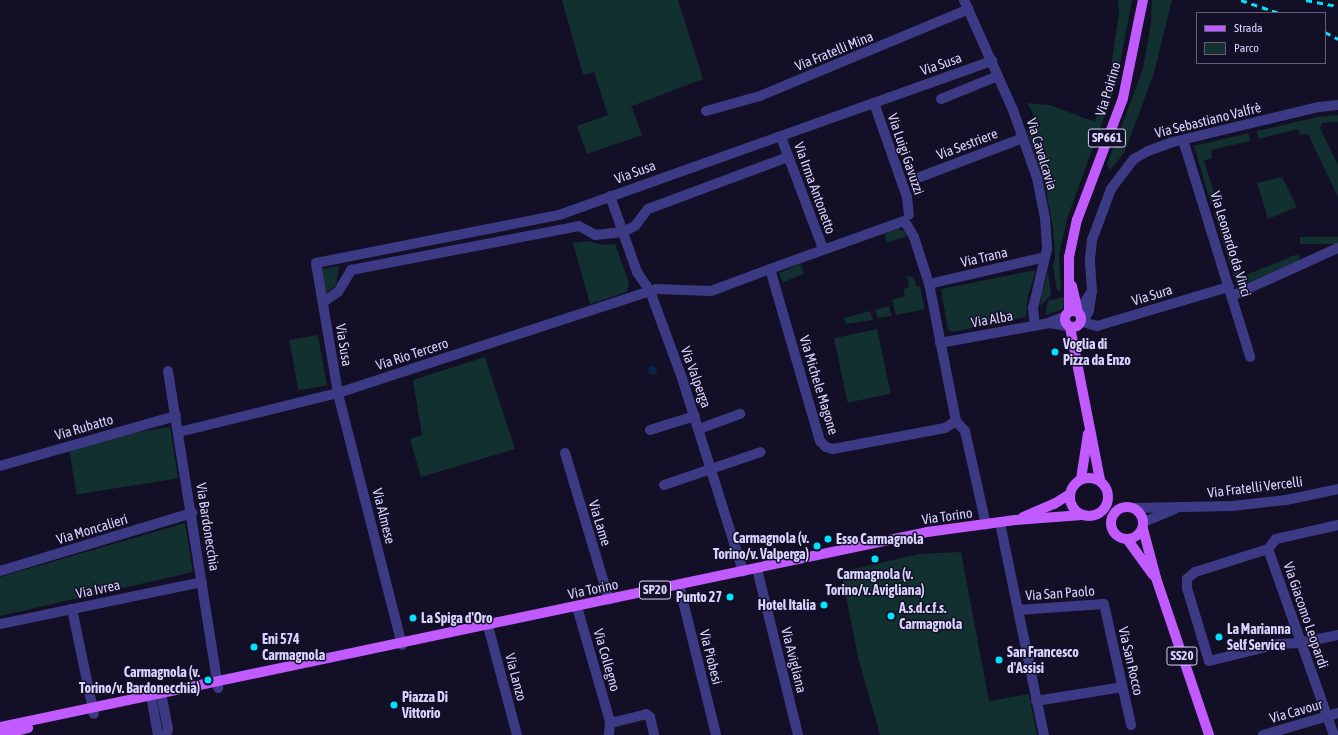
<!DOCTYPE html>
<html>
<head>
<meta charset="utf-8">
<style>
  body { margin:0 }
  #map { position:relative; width:1338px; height:735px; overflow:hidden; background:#130f26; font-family:"Asap Condensed",sans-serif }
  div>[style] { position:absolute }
  .green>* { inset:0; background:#12302f; transform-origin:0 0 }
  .water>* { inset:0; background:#0c2248 }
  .round { border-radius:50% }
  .minor>* { height:10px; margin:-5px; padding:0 5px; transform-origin:5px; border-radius:5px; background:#3d3a85 }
  .major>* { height:10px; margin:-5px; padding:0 5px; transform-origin:5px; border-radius:5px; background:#c25bff }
  .major>.ring { margin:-5px; padding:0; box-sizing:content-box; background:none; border:10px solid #c25bff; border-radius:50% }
  .rail>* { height:3px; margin-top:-1.5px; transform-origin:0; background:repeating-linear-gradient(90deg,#00e5ff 0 6px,transparent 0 11px) }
  .dots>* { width:11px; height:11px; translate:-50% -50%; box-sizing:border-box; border:2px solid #130f26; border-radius:50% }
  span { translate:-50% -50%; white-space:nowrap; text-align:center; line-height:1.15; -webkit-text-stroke:3px #130f26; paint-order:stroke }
  .shield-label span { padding:1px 3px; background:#130f26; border:1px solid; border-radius:3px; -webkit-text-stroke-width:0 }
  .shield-label { font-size:13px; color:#d9d4ff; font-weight:700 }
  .street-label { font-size:14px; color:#d9d4ff }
  .poi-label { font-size:14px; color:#d9d4ff; font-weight:700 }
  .left { translate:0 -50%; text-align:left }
  .right { translate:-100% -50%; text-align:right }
  .legend { position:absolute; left:1196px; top:12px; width:130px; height:52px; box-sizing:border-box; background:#130f26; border:1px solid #625e7d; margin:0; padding:5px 7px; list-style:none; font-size:12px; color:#d9d4ff }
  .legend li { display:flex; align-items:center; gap:8px; height:20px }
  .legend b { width:20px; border:1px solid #625e7d }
</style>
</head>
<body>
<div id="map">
  <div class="green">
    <i style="clip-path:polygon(562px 0,678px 0,703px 79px,627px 108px,632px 107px,642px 135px,587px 154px,577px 126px,608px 115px,594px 72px,583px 75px)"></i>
    <i style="clip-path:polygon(1118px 0,1132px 0,1116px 85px,1068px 216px,1059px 254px,1061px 290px,1057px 291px,1053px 266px,1055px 257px,1053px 228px,1046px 190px,1027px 131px,1035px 117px,1027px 103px,1050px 105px,1095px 122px,1111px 66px,1119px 13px)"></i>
    <i style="clip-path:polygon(1152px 0,1172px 0,1154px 73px,1137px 119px,1124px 153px,1110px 170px,1107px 165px,1143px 69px,1151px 23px)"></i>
    <i style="clip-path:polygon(1338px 115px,1338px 122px,1322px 123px,1320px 128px,1338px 165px,1338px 197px,1308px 134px,1300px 135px,1298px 129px,1258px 139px,1257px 131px,1317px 117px)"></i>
    <i style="clip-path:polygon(1249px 133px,1250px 141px,1211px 150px,1212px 158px,1204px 161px,1217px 202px,1211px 204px,1194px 146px)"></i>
    <i style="clip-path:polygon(1282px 177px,1297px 207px,1268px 219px,1257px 183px)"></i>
    <i style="clip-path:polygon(1220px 210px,1241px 277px,1298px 254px,1301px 260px,1237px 287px,1214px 212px)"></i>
    <i style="clip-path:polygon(897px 229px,905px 231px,907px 236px,887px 243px,884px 234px)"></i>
    <i style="left:1338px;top:237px;width:7px;height:38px;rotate:90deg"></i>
    <i style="clip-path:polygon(588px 241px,604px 245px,615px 244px,629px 283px,627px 292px,590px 304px,573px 243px)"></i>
    <i style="left:800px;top:264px;width:10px;height:23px;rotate:66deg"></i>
    <i style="clip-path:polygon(339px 266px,336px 285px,326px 293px,322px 269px)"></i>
    <i style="clip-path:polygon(1036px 270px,1028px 296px,1026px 317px,953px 332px,948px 330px,941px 289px)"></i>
    <i style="clip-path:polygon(1048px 272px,1051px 295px,1040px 306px,1042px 292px)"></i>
    <i style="clip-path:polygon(907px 276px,913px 277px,917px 287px,920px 286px,925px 309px,896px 315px,892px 300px,905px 296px,903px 289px,909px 287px)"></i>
    <i style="clip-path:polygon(1064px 297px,1063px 309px,1045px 315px,1048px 301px)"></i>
    <i style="clip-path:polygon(889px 306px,892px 316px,878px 318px,875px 310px)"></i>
    <i style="clip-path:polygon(870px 311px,873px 320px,846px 324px,844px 318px)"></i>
    <i style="left:877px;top:329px;width:66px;height:44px;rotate:78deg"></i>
    <i style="left:318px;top:335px;width:51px;height:29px;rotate:80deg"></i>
    <i style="clip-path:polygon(485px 357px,515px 449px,421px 477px,410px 439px,422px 435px,413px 380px)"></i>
    <i style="left:170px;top:427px;width:52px;height:103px;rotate:81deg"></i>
    <i style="clip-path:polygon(185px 523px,193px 572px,0 616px,0 577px)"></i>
    <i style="clip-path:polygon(961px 552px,989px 701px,1029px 694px,1037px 735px,880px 735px,859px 661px,841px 572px,919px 554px)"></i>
  </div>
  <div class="water">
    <i class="round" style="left:647.5px;top:365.5px;width:9px;height:9px"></i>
  </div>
  <div class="minor">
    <i style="left:964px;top:0;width:120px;rotate:66deg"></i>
    <i style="left:1013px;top:110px;width:72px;rotate:70.6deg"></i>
    <i style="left:1037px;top:178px;width:41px;rotate:78.7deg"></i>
    <i style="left:1045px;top:218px;width:31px;rotate:86deg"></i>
    <i style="left:1047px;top:249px;width:61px;rotate:103.3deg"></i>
    <i style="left:1033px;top:308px;width:18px;rotate:84deg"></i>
    <i style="left:941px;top:99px;width:61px;rotate:-22deg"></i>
    <i style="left:874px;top:103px;width:100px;rotate:70.7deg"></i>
    <i style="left:907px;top:197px;width:18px;rotate:84deg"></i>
    <i style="left:706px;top:111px;width:56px;rotate:-15.5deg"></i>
    <i style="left:760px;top:96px;width:226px;rotate:-22.6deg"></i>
    <i style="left:781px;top:137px;width:120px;rotate:69.4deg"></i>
    <i style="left:1183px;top:140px;width:227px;rotate:72.8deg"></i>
    <i style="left:920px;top:177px;width:110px;rotate:-20.7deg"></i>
    <i style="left:610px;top:196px;width:81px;rotate:70.4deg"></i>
    <i style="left:637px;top:272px;width:23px;rotate:56deg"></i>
    <i style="left:650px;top:291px;width:93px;rotate:69.8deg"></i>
    <i style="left:682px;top:378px;width:203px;rotate:72.5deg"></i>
    <i style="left:904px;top:221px;width:142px;rotate:160.3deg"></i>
    <i style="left:770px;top:269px;width:179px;rotate:73.8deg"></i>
    <i style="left:820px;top:441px;width:8px;rotate:45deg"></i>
    <i style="left:826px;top:447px;width:7px;rotate:16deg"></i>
    <i style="left:833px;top:449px;width:114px;rotate:-10.6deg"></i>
    <i style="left:945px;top:428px;width:13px;rotate:-32deg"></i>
    <i style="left:956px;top:421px;width:140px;rotate:-101.1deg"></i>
    <i style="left:929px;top:284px;width:49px;rotate:-107.7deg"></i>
    <i style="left:914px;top:237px;width:14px;rotate:-120deg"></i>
    <i style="left:929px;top:284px;width:119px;rotate:-13.1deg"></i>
    <i style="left:1092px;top:291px;width:32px;rotate:-94deg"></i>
    <i style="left:1090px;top:259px;width:19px;rotate:-84deg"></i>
    <i style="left:1092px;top:240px;width:54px;rotate:-69.6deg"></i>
    <i style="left:1111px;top:189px;width:38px;rotate:-53deg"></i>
    <i style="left:1134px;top:159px;width:16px;rotate:-30deg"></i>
    <i style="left:1148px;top:151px;width:27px;rotate:-20deg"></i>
    <i style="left:1173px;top:142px;width:150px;rotate:-13.5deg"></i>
    <i style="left:1319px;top:107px;width:19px;rotate:-6deg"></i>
    <i style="left:1232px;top:296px;width:116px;rotate:-24.4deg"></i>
    <i style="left:323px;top:302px;width:18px;rotate:-34deg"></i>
    <i style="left:338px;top:292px;width:26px;rotate:-59deg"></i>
    <i style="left:351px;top:270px;width:232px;rotate:-10.9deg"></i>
    <i style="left:579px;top:226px;width:18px;rotate:29deg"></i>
    <i style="left:595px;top:235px;width:28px;rotate:-6deg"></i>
    <i style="left:623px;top:232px;width:13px;rotate:-27deg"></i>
    <i style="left:635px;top:226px;width:21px;rotate:-53deg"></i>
    <i style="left:648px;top:209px;width:149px;rotate:-20.4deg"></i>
    <i style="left:1078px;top:312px;width:25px;rotate:-56deg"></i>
    <i style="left:1092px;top:291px;width:20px;rotate:99deg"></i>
    <i style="left:1089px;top:311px;width:13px;rotate:122deg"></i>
    <i style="left:1082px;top:322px;width:16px;rotate:15deg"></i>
    <i style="left:1097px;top:326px;width:138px;rotate:-16.5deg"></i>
    <i style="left:1066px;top:316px;width:18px;rotate:158deg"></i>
    <i style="left:1049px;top:323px;width:19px;rotate:9deg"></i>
    <i style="left:940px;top:343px;width:111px;rotate:-10.4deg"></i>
    <i style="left:168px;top:371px;width:321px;rotate:81deg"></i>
    <i style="left:956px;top:421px;width:13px;rotate:48deg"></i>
    <i style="left:965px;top:431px;width:96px;rotate:77.4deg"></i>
    <i style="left:699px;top:429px;width:44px;rotate:-20.1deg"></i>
    <i style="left:650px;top:430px;width:47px;rotate:-17.3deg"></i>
    <i style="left:179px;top:432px;width:164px;rotate:-13.8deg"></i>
    <i style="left:338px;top:393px;width:335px;rotate:-18.1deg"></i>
    <i style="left:656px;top:289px;width:55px;rotate:2.1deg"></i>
    <i style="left:711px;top:291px;width:63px;rotate:-20.4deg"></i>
    <i style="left:565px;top:453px;width:153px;rotate:73.3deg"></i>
    <i style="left:0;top:466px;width:183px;rotate:-15.9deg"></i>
    <i style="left:664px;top:485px;width:102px;rotate:-18.8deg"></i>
    <i style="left:1135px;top:508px;width:97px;rotate:-1.2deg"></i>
    <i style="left:1232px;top:506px;width:54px;rotate:-6.3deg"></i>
    <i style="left:1286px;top:500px;width:53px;rotate:-11.9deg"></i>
    <i style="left:1144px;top:522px;width:33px;rotate:-23deg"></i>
    <i style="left:1000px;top:523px;width:217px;rotate:78.3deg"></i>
    <i style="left:1338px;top:525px;width:64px;rotate:167.3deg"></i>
    <i style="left:1276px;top:539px;width:13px;rotate:129deg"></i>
    <i style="left:1268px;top:549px;width:77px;rotate:162.5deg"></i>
    <i style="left:1195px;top:572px;width:11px;rotate:139deg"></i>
    <i style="left:1187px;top:579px;width:9px;rotate:90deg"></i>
    <i style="left:1187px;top:588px;width:76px;rotate:73.2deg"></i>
    <i style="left:1209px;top:661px;width:72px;rotate:-13.7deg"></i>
    <i style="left:1279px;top:644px;width:21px;rotate:-3deg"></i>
    <i style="left:1300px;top:643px;width:39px;rotate:-12deg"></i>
    <i style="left:1268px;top:549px;width:197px;rotate:70.5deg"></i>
    <i style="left:757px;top:569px;width:171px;rotate:76.1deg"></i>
    <i style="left:0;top:571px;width:201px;rotate:-16.8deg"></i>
    <i style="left:679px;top:585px;width:154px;rotate:76.1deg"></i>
    <i style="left:577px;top:607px;width:119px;rotate:73.9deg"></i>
    <i style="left:610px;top:721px;width:14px;rotate:94deg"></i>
    <i style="left:72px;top:609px;width:107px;rotate:78.2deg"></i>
    <i style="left:1018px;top:610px;width:86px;rotate:-4deg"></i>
    <i style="left:1104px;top:604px;width:124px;rotate:77.4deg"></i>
    <i style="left:0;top:624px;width:206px;rotate:-11.7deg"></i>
    <i style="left:488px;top:626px;width:113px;rotate:75.1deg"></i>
    <i style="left:402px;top:645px;width:260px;rotate:-104.3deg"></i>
    <i style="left:338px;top:393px;width:132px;rotate:-99.6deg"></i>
    <i style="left:316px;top:263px;width:248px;rotate:-11.2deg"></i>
    <i style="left:559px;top:215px;width:460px;rotate:-19.6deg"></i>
    <i style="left:161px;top:693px;width:37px;rotate:79deg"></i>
    <i style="left:168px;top:729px;width:6px;rotate:108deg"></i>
    <i style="left:151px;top:695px;width:41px;rotate:80.1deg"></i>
    <i style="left:1036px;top:701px;width:87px;rotate:-9.2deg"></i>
    <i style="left:610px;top:721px;width:5px;rotate:11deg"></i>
    <i style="left:615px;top:722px;width:32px;rotate:-14deg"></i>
    <i style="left:646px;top:714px;width:5px;rotate:37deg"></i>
    <i style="left:650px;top:717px;width:18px;rotate:77deg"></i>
    <i style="left:1263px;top:735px;width:78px;rotate:-16.3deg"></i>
  </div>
  <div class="major">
    <i style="left:1072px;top:286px;width:27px;rotate:77deg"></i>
    <i class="ring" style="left:1065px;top:311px;width:6px;height:6px"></i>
    <i style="left:1069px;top:312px;width:55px;rotate:-90deg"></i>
    <i style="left:1069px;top:257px;width:38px;rotate:-78deg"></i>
    <i style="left:1077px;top:220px;width:130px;rotate:-69.3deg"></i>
    <i style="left:1123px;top:98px;width:100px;rotate:-78.5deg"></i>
    <i style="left:1070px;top:327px;width:156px;rotate:78.9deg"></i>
    <i class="ring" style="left:1070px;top:478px;width:28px;height:28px"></i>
    <i style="left:1081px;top:479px;width:46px;rotate:-81.2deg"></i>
    <i class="ring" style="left:1111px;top:507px;width:22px;height:22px"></i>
    <i style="left:1023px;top:517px;width:34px;rotate:-23deg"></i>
    <i style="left:1054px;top:504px;width:19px;rotate:-32deg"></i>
    <i style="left:1143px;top:529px;width:51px;rotate:75.1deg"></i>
    <i style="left:1156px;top:578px;width:166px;rotate:71.3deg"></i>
    <i style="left:1127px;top:539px;width:44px;rotate:54.2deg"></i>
    <i style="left:0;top:727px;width:947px;rotate:-11.88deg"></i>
    <i style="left:927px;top:532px;width:89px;rotate:-7.8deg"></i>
    <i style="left:1015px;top:520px;width:67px;rotate:-4.3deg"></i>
    <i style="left:0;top:735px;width:29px;rotate:-14deg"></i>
  </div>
  <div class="rail">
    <i style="left:1241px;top:0;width:40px;rotate:18.9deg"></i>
    <i style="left:1306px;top:0;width:33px;rotate:11deg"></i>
    <i style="left:1325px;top:32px;width:15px;rotate:28deg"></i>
  </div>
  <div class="dots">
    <i style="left:1055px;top:352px;background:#00e5ff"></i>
    <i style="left:828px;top:539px;background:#00e5ff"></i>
    <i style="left:817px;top:546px;background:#00e5ff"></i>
    <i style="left:875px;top:559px;background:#00e5ff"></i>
    <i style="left:730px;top:597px;background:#00e5ff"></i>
    <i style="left:824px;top:605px;background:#00e5ff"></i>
    <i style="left:891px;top:616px;background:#00e5ff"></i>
    <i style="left:413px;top:618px;background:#00e5ff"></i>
    <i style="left:1219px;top:637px;background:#00e5ff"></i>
    <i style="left:254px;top:647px;background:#00e5ff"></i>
    <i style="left:999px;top:660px;background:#00e5ff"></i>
    <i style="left:208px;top:680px;background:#00e5ff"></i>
    <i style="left:394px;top:705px;background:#00e5ff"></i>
  </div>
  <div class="shield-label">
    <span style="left:1107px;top:138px">SP661</span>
    <span style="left:655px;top:590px">SP20</span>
    <span style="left:1182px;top:656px">SS20</span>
  </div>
  <div class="street-label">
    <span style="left:834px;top:51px;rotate:-22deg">Via Fratelli Mina</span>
    <span style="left:941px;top:64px;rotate:-19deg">Via Susa</span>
    <span style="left:1108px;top:89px;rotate:-73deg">Via Poirino</span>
    <span style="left:1208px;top:120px;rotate:-14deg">Via Sebastiano Valfrè</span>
    <span style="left:967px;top:144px;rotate:-21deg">Via Sestriere</span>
    <span style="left:906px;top:154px;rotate:71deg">Via Luigi Gavuzzi</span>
    <span style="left:1042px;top:154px;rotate:73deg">Via Cavalcavia</span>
    <span style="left:635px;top:172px;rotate:-20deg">Via Susa</span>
    <span style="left:815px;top:188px;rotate:70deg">Via Irma Antonetto</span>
    <span style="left:1231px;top:244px;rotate:73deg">Via Leonardo da Vinci</span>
    <span style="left:984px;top:257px;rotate:-13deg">Via Trana</span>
    <span style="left:1152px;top:295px;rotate:-17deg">Via Sura</span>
    <span style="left:992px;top:319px;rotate:-10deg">Via Alba</span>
    <span style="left:344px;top:345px;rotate:81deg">Via Susa</span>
    <span style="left:412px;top:354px;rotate:-18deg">Via Rio Tercero</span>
    <span style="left:696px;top:377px;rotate:70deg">Via Valperga</span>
    <span style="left:819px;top:385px;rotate:73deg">Via Michele Magone</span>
    <span style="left:84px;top:427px;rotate:-16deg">Via Rubatto</span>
    <span style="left:1255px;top:487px;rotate:-7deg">Via Fratelli Vercelli</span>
    <span style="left:384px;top:516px;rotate:76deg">Via Almese</span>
    <span style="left:947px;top:516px;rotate:-8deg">Via Torino</span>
    <span style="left:600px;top:523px;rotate:73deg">Via Lame</span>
    <span style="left:208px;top:527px;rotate:81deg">Via Bardonecchia</span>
    <span style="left:92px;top:529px;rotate:-17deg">Via Moncalieri</span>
    <span style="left:98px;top:589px;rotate:-12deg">Via Ivrea</span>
    <span style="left:593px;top:589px;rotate:-12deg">Via Torino</span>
    <span style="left:1060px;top:593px;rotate:-4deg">Via San Paolo</span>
    <span style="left:1306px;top:615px;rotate:71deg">Via Giacomo Leopardi</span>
    <span style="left:711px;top:657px;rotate:76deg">Via Piobesi</span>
    <span style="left:607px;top:660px;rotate:74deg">Via Collegno</span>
    <span style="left:794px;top:660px;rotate:76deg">Via Avigliana</span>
    <span style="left:1131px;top:661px;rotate:77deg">Via San Rocco</span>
    <span style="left:516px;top:677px;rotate:75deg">Via Lanzo</span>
    <span style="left:1296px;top:711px;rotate:-16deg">Via Cavour</span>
  </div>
  <div class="poi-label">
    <span class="left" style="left:1063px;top:352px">Voglia di<br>Pizza da Enzo</span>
    <span class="right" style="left:809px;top:546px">Carmagnola (v.<br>Torino/v. Valperga)</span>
    <span class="left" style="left:836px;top:539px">Esso Carmagnola</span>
    <span style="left:875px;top:582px">Carmagnola (v.<br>Torino/v. Avigliana)</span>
    <span class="right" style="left:722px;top:597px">Punto 27</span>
    <span class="right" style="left:816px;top:605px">Hotel Italia</span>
    <span class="left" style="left:899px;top:616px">A.s.d.c.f.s.<br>Carmagnola</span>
    <span class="left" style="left:421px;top:618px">La Spiga d'Oro</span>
    <span class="left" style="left:1227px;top:637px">La Marianna<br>Self Service</span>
    <span class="left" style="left:262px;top:647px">Eni 574<br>Carmagnola</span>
    <span class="left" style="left:1007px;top:660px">San Francesco<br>d'Assisi</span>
    <span class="right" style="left:200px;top:680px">Carmagnola (v.<br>Torino/v. Bardonecchia)</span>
    <span class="left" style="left:402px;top:705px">Piazza Di<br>Vittorio</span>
  </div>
  <ul class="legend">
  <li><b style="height:5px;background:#c25bff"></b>Strada</li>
  <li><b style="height:11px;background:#12302f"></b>Parco</li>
  </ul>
</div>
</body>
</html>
